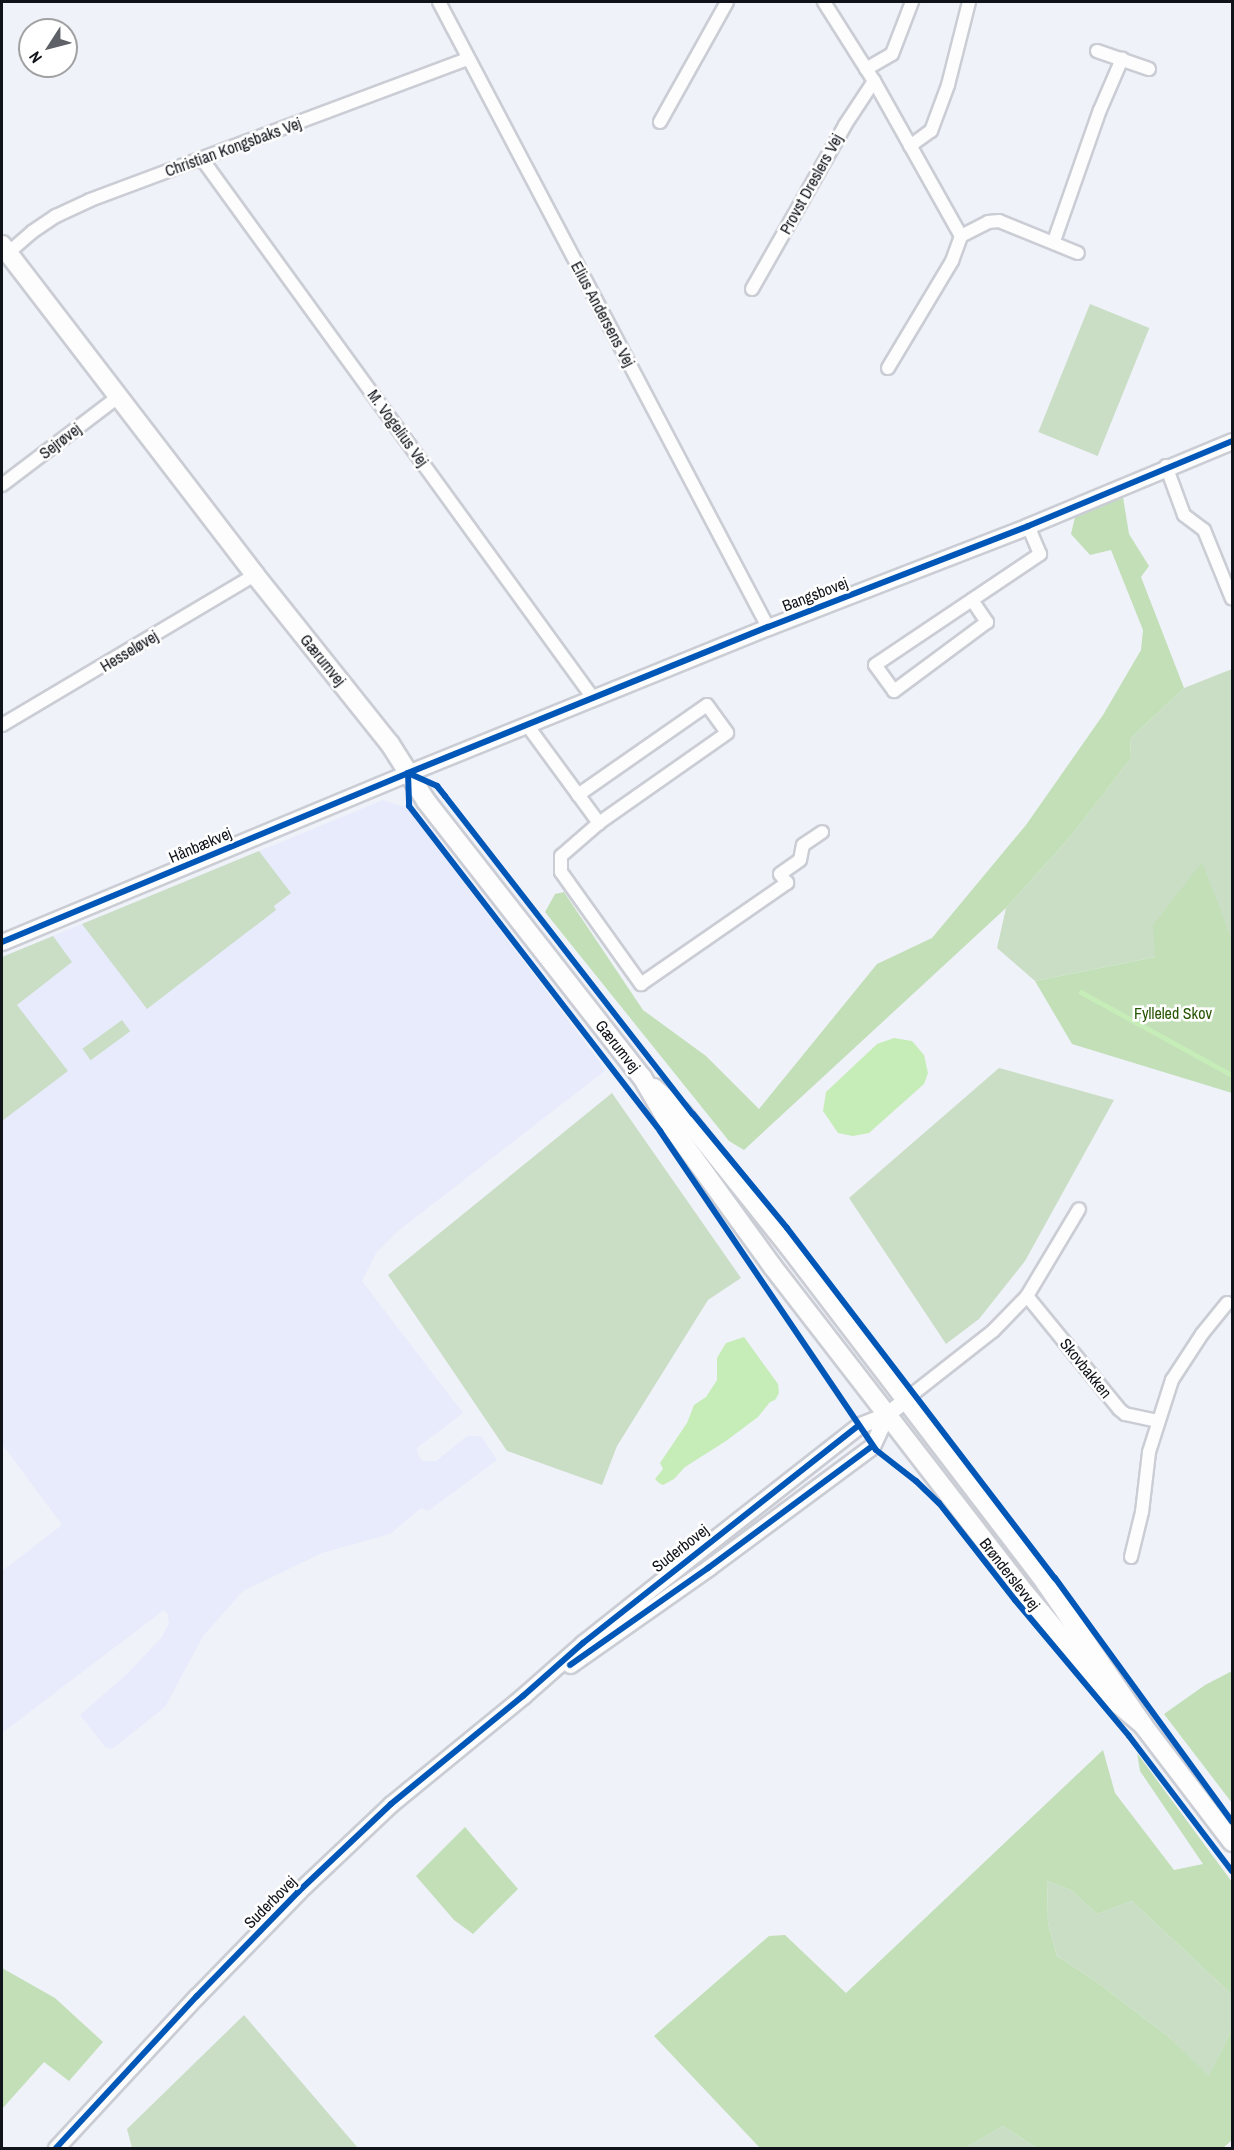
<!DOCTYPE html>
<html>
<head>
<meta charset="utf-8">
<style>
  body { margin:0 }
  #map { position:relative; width:1234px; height:2150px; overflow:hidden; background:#f0f2f9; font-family:"Archivo Narrow",sans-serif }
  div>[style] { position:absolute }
  .built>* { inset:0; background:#e7ebfb }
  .green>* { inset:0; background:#cadec6; transform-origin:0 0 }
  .forest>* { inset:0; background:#c2dfb8 }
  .water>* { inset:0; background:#c6ecb8 }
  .stream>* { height:4.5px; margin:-2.25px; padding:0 2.25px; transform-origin:2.25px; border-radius:2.25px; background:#c6ecb8 }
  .roads { filter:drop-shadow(2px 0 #cbcdd5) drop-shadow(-2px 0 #cbcdd5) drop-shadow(0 2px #cbcdd5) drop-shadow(0 -2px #cbcdd5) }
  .minor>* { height:12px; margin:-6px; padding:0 6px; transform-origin:6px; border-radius:6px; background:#fdfdfe }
  .tertiary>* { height:15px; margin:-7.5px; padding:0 7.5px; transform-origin:7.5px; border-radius:7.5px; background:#fdfdfe }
  .secondary>* { height:18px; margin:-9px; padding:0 9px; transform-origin:9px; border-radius:9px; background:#fdfdfe }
  .cycleway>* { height:6px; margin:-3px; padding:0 3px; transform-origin:3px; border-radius:3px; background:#0057b8 }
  span { translate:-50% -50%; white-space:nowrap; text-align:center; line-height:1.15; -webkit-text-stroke:5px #fff; paint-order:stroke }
  .street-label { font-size:16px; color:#11131a }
  .park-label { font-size:16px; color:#295706 }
  .frame { position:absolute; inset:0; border:3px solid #11131a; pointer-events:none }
  .north { position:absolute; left:18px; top:18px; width:60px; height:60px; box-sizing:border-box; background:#fff; border:2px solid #a0a1a3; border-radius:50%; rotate:234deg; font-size:16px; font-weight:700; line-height:24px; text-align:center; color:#11131a }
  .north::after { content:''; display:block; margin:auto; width:21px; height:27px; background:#5f6168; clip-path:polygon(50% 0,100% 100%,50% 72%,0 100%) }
</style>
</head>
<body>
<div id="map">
  <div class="built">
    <i style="clip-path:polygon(383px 800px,407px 808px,606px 1070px,398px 1231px,376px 1253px,362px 1281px,463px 1413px,417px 1448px,418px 1455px,423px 1461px,436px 1461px,467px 1436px,481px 1436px,497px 1460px,428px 1511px,421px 1508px,390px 1534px,322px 1553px,243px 1591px,203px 1636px,165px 1707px,112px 1749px,105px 1747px,80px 1715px,127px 1674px,162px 1637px,169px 1623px,168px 1615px,164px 1610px,2px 1733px,2px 1571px,62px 1525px,2px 1444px,2px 957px)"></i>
  </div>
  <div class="green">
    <i style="left:1090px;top:304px;width:64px;height:138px;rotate:22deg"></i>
    <i style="clip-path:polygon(1232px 669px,1232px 940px,1201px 863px,1155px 957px,1035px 981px,997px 948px,1006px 908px,1071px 836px,1131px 758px,1130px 739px,1184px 688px)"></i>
    <i style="clip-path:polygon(259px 851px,291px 893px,274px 906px,276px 910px,147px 1009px,82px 924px)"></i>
    <i style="clip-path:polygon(53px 936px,72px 962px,17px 1005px,68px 1071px,2px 1121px,2px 957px)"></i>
    <i style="left:122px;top:1020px;width:14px;height:49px;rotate:54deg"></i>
    <i style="clip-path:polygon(999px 1068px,1114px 1100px,1025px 1261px,979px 1319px,946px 1344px,849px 1198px)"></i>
    <i style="clip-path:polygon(612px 1093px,741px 1278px,708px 1300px,617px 1446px,602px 1485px,507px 1451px,388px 1275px)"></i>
    <i style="clip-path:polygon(1047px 1881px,1071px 1890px,1097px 1914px,1132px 1901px,1232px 1995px,1232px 2029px,1209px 2077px,1169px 2037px,1097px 1982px,1057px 1956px,1048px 1923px)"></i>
    <i style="clip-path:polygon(244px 2015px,358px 2148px,132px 2148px,127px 2129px)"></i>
    <i style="clip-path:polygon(1003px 2126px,1037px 2148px,965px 2148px)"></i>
  </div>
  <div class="forest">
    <i style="clip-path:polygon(1123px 497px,1129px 534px,1149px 566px,1141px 577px,1184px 688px,1130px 739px,1131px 758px,1071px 836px,1006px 908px,744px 1150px,729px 1141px,545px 912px,555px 894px,564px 892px,643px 1010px,706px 1056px,759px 1109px,877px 964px,932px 938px,1026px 825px,1103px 715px,1141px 650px,1143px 630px,1111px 550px,1090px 555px,1071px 534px,1075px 517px)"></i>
    <i style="clip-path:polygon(1202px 862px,1232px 940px,1232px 1093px,1072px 1044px,1035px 981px,1155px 957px,1153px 925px)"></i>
    <i style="clip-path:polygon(1232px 1671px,1232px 1803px,1164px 1714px,1205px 1685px)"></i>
    <i style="clip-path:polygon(1103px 1750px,1115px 1793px,1174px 1870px,1203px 1864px,1140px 1771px,1137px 1753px,1232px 1882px,1232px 1995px,1132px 1901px,1097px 1914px,1071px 1890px,1047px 1881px,1048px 1923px,1057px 1956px,1097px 1982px,1169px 2037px,1209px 2076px,1232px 2029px,1232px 2140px,1223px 2148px,1037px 2148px,1003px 2126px,965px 2148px,760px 2148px,654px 2036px,769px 1936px,785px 1935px,846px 1993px)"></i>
    <i style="clip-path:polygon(465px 1827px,518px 1889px,473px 1934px,454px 1920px,416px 1876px)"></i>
    <i style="clip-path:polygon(2px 1968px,55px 1998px,103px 2042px,69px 2081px,44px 2062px,2px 2109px)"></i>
  </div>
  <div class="water">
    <i style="clip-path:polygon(894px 1038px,912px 1041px,924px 1055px,928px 1073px,924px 1084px,869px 1133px,853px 1136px,838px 1133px,823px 1111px,826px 1092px,877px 1044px)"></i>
    <i style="clip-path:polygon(744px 1337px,778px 1384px,779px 1393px,775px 1400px,770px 1402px,758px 1417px,726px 1441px,685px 1467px,674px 1479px,663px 1485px,659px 1483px,655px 1479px,663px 1469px,660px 1463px,687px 1423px,694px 1405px,706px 1397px,717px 1380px,717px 1358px,726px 1343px)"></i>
  </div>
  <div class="stream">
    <i style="left:1081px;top:992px;width:172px;rotate:28.8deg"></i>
  </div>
  <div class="roads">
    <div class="minor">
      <i style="left:439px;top:2px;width:706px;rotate:62.24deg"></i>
      <i style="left:824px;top:2px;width:93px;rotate:57.7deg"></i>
      <i style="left:874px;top:81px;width:178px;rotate:60.7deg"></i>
      <i style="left:961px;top:236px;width:30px;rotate:-27deg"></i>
      <i style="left:988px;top:222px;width:11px;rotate:-5deg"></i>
      <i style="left:999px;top:221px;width:85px;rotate:22.1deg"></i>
      <i style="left:1097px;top:51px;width:55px;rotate:19.1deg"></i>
      <i style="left:866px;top:69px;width:30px;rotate:-30deg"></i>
      <i style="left:892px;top:54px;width:56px;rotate:-69deg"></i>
      <i style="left:660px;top:122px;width:137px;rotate:-60.8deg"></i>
      <i style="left:910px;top:146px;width:26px;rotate:-36deg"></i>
      <i style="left:931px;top:131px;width:49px;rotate:-69.7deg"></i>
      <i style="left:948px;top:85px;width:86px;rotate:-75.8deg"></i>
      <i style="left:202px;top:159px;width:666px;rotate:54.04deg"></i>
      <i style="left:1054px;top:241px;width:139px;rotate:-70.7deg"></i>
      <i style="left:1100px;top:110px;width:56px;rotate:-66.7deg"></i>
      <i style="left:8px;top:253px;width:32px;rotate:-41deg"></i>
      <i style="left:32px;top:232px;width:29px;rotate:-34deg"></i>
      <i style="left:56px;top:216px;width:38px;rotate:-25deg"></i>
      <i style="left:90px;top:200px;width:403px;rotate:-20.5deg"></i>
      <i style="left:752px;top:289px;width:189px;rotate:-60.4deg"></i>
      <i style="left:845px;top:125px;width:53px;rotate:-56.6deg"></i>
      <i style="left:888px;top:368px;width:125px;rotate:-59.1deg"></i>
      <i style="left:952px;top:261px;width:27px;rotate:-70deg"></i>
      <i style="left:1166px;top:466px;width:52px;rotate:69.8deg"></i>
      <i style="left:1184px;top:515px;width:25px;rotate:37deg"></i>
      <i style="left:1204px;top:530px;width:74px;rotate:67.9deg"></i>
      <i style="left:2px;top:485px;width:146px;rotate:-37.2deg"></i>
      <i style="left:972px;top:600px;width:27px;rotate:56deg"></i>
      <i style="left:987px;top:622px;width:116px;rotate:143.4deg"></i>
      <i style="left:894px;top:691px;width:32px;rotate:-126deg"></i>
      <i style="left:875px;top:665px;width:199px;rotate:-33.9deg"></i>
      <i style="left:1040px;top:554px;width:30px;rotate:-113deg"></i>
      <i style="left:2px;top:725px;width:294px;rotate:-30.7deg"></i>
      <i style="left:527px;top:725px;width:122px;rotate:53.7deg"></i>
      <i style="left:599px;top:823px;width:50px;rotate:139deg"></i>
      <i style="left:561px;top:856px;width:16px;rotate:90deg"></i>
      <i style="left:561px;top:872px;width:138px;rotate:54.5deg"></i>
      <i style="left:641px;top:984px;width:178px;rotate:-34.7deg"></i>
      <i style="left:787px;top:883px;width:11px;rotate:-128deg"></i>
      <i style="left:780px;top:874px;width:24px;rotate:-35deg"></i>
      <i style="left:800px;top:860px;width:15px;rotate:-79deg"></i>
      <i style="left:803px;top:845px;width:23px;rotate:-34deg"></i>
      <i style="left:578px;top:795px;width:157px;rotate:-34.9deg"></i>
      <i style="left:707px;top:705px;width:34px;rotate:54deg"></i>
      <i style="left:727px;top:733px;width:156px;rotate:144.9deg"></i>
      <i style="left:1027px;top:1296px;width:146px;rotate:50.8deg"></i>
      <i style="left:1119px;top:1409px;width:8px;rotate:40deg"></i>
      <i style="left:1125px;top:1414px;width:34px;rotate:12deg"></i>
      <i style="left:905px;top:1400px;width:112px;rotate:-38.1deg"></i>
      <i style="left:993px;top:1331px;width:49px;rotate:-45.8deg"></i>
      <i style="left:1027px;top:1296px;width:101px;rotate:-59.1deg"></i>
      <i style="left:1131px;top:1557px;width:46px;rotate:-76.3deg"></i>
      <i style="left:1142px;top:1512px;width:60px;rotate:-83.3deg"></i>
      <i style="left:1149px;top:1452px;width:76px;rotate:-72.3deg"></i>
      <i style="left:1172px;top:1380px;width:55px;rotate:-56.9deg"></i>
      <i style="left:1202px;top:1334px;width:40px;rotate:-51deg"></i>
    </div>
    <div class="tertiary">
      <i style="left:2px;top:942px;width:440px;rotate:-22.6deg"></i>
      <i style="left:408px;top:773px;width:388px;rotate:-22.1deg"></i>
      <i style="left:768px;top:627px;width:279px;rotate:-21.2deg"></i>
      <i style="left:1028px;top:526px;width:221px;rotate:-22.6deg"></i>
      <i style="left:570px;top:1665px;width:169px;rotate:-35.1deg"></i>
      <i style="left:708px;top:1568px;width:204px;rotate:-36.6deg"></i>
      <i style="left:872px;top:1446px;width:35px;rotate:-65deg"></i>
      <i style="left:56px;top:2148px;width:207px;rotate:-47.2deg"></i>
      <i style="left:197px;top:1996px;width:145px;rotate:-45.8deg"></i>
      <i style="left:298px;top:1892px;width:128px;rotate:-43.4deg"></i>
      <i style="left:391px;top:1804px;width:171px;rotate:-39.3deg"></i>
      <i style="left:523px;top:1696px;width:80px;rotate:-41.5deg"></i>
      <i style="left:583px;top:1643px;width:143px;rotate:-38.5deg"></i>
      <i style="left:695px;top:1554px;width:207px;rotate:-38.1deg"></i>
      <i style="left:858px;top:1426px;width:31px;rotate:-22deg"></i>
      <i style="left:887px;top:1414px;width:23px;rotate:-38deg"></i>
    </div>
    <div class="secondary">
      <i style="left:2px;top:245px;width:416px;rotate:52.5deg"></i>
      <i style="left:255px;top:575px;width:216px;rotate:51.4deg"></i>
      <i style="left:390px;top:744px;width:67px;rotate:57.7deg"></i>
      <i style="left:426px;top:801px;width:350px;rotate:52deg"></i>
      <i style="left:642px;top:1077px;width:52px;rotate:60deg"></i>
      <i style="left:668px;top:1122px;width:179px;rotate:54.1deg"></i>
      <i style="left:773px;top:1267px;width:404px;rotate:52.3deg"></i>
      <i style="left:1020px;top:1587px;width:151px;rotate:50.1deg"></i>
      <i style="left:1117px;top:1703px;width:34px;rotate:40deg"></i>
      <i style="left:654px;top:1088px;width:36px;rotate:42deg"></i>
      <i style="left:681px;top:1112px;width:173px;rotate:51.3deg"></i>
      <i style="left:789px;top:1247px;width:413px;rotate:52.6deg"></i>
      <i style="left:1040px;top:1575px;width:182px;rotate:55.5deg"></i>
      <i style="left:1143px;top:1725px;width:147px;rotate:52.7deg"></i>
    </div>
  </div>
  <div class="cycleway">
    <i style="left:408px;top:773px;width:33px;rotate:88deg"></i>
    <i style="left:409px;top:806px;width:411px;rotate:52.3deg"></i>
    <i style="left:660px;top:1131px;width:385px;rotate:55.9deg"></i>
    <i style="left:876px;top:1450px;width:51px;rotate:37.8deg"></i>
    <i style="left:916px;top:1481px;width:32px;rotate:44deg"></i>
    <i style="left:939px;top:1503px;width:123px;rotate:51.9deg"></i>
    <i style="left:1015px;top:1600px;width:177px;rotate:50deg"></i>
    <i style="left:1129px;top:1736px;width:170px;rotate:52.7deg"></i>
    <i style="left:408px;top:773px;width:32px;rotate:24deg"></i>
    <i style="left:437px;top:786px;width:13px;rotate:51deg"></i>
    <i style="left:445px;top:796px;width:403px;rotate:52.1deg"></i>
    <i style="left:693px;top:1114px;width:148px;rotate:50.5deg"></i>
    <i style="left:787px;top:1228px;width:441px;rotate:52.6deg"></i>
    <i style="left:1055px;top:1578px;width:301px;rotate:54deg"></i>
    <i style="left:2px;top:942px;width:440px;rotate:-22.6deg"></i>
    <i style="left:408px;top:773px;width:388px;rotate:-22.1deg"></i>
    <i style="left:768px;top:627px;width:279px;rotate:-21.2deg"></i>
    <i style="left:1028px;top:526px;width:221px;rotate:-22.6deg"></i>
    <i style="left:570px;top:1665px;width:169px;rotate:-35.1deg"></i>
    <i style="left:708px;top:1568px;width:204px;rotate:-36.6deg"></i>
    <i style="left:56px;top:2148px;width:207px;rotate:-47.2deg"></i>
    <i style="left:197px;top:1996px;width:145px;rotate:-45.8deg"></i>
    <i style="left:298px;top:1892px;width:128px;rotate:-43.4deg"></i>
    <i style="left:391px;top:1804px;width:171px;rotate:-39.3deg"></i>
    <i style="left:523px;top:1696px;width:80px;rotate:-41.5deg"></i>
    <i style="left:583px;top:1643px;width:350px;rotate:-38.3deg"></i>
  </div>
  <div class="street-label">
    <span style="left:233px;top:147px;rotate:-20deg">Christian Kongsbaks Vej</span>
    <span style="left:811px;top:184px;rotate:-61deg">Provst Dreslers Vej</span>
    <span style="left:603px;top:314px;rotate:62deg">Elius Andersens Vej</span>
    <span style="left:398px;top:428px;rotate:54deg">M. Vogelius Vej</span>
    <span style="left:60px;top:441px;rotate:-37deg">Sejrøvej</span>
    <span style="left:815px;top:594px;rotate:-21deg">Bangsbovej</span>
    <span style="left:129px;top:651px;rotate:-31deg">Hesseløvej</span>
    <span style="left:323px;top:660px;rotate:51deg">Gærumvej</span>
    <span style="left:200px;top:845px;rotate:-23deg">Hånbækvej</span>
    <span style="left:618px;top:1046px;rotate:52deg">Gærumvej</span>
    <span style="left:1086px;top:1368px;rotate:51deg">Skovbakken</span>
    <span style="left:680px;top:1548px;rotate:-38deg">Suderbovej</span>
    <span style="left:1010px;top:1574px;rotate:52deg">Brønderslevvej</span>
    <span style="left:270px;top:1902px;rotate:-45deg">Suderbovej</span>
  </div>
  <div class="park-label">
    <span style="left:1173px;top:1013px">Fylleled Skov</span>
  </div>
  <div class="frame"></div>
  <div class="north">N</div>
</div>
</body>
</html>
